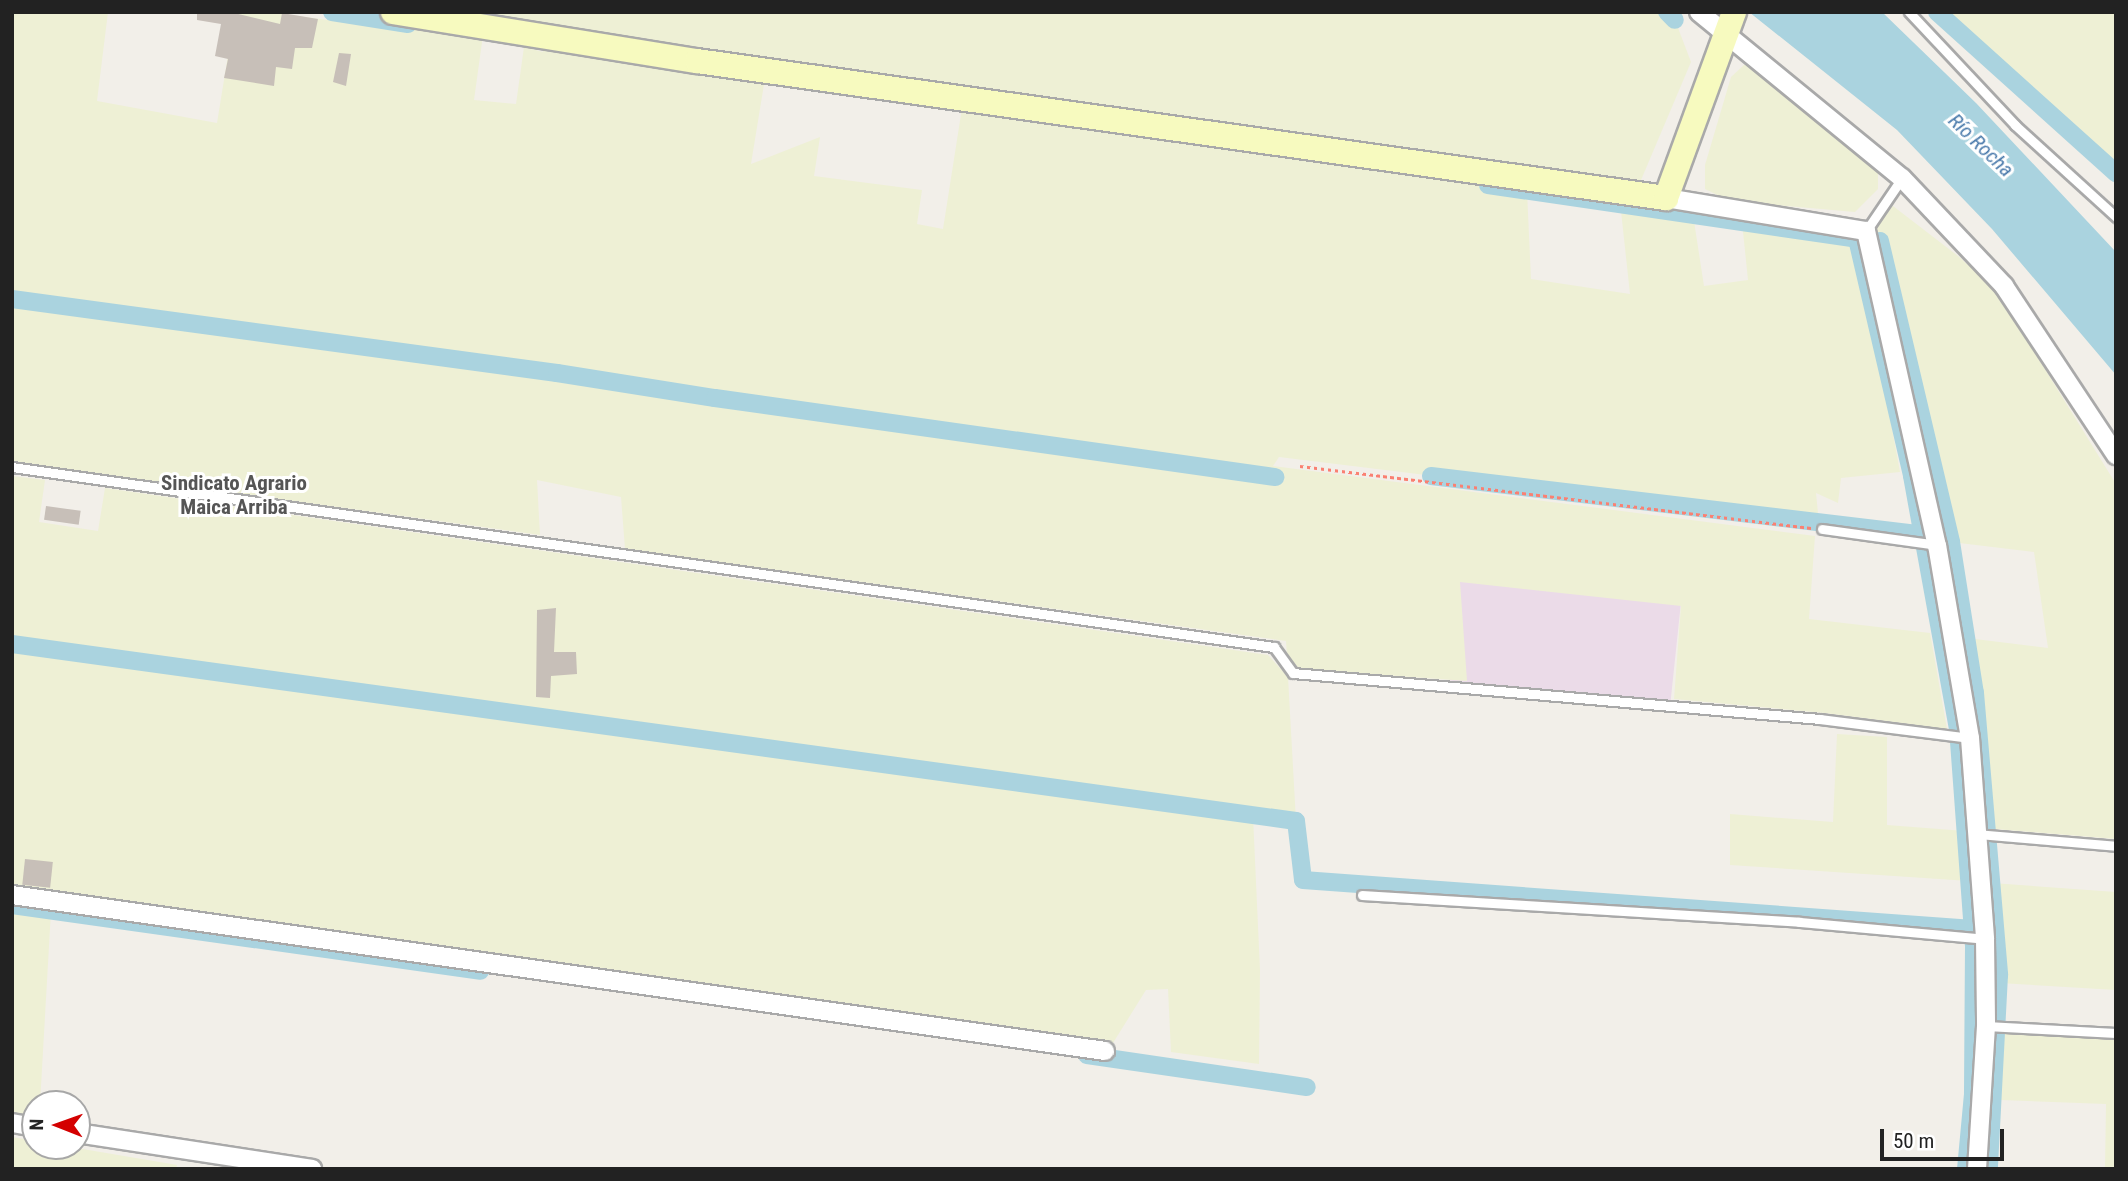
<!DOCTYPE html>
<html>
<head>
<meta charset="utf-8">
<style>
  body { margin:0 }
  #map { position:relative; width:2128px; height:1181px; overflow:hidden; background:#f2efe9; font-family:"Roboto Condensed",sans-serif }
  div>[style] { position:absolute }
  .industrial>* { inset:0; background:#ebdbe8; transform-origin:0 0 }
  .farmland>* { inset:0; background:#eef0d5 }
  .water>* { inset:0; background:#aad3df }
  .canal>* { height:18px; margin:-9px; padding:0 9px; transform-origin:9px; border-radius:9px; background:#aad3df }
  .building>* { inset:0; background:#c7bfb8; transform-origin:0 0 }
  .path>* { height:2.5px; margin-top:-1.25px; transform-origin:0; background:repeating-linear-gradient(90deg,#fa8072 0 3.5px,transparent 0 7px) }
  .roads { filter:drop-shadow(2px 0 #a9a9a9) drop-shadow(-2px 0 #a9a9a9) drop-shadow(0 2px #a9a9a9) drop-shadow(0 -2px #a9a9a9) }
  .lane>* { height:9px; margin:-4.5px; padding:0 4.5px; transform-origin:4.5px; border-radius:4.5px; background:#fff }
  .street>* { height:18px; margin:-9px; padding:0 9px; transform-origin:9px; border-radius:9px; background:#fff }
  .secondary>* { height:24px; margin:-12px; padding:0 12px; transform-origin:12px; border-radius:12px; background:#f7fabf }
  span { translate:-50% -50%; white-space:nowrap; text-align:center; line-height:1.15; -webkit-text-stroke:6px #fff; paint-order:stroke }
  .water-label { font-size:21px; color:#4a7aab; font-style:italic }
  .neighbourhood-label { font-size:21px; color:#555; font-weight:700 }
  .frame { position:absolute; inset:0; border:14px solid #222; pointer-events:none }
  .north { position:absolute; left:21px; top:1090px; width:70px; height:70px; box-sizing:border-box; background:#fff; border:2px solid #a7a7a7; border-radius:50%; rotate:271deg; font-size:19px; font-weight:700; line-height:28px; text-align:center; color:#222 }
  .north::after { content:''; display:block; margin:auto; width:24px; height:32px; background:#d40000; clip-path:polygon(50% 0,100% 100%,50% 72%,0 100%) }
  .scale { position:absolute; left:1880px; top:1129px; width:124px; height:32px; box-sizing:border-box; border:4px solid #222; border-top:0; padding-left:9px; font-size:21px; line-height:24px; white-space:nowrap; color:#222; -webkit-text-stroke:5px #fff; paint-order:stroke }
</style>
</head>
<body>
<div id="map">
  <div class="industrial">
    <i style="left:1460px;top:581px;width:222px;height:100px;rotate:6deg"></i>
  </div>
  <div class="farmland">
    <i style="clip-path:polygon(12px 12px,108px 12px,97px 101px,217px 123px,235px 12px,267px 12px,358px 24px,360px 17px,483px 35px,474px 100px,516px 104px,524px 47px,543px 52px,543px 45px,765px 78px,751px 164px,820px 137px,814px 176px,922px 190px,917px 224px,943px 229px,962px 108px,1527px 191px,1531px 279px,1630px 294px,1621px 211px,1694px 221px,1704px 286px,1748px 280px,1742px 222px,1857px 239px,1900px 422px,1891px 423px,1900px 472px,1841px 478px,1838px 503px,1816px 493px,1819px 523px,1279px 457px,1273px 466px,1815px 536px,1809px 619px,1930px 633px,1947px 729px,1825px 713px,1674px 699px,1681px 606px,1460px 582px,1467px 681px,1300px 669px,1287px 657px,1286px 641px,625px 549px,621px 497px,537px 480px,540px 535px,12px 462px)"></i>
    <i style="clip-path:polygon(453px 12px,1667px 12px,1675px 20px,1691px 62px,1641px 180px,1625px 185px)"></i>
    <i style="clip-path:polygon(1937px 12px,2116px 12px,2116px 173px,2048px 111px)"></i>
    <i style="clip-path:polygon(1744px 65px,1755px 66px,1878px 172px,1878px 189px,1855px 212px,1730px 201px,1705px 189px,1705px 165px,1731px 77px)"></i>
    <i style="clip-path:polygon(1893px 206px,1958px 256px,1996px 290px,2116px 484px,2116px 839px,1995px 829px,1975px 639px,2048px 648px,2034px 552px,1951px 542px,1876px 230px,1883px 215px)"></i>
    <i style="clip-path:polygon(evenodd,12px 476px,45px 480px,39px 522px,98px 531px,105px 488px,1268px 655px,1288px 677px,1296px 821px,1253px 816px,1260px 970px,1259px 1064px,1171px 1052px,1168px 989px,1146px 990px,1113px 1043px,12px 886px,12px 476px,495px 706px,579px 717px,614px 728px,486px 711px,495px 706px)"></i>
    <i style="clip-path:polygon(1837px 734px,1887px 737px,1887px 825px,1965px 831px,1969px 881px,1730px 865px,1730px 814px,1833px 822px)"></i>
    <i style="clip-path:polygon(1992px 883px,2116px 892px,2116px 990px,1999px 983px)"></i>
    <i style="clip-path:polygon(12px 905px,51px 911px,40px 1104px,35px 1104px,35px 1121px,12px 1117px)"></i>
    <i style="clip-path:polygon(2003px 1033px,2116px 1040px,2116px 1169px,2105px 1169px,2106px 1104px,2001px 1100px)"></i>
    <i style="clip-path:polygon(12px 1137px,35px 1141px,35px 1146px,65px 1146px,177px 1165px,176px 1169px,12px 1169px)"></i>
  </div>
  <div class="water">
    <i style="clip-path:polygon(1749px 12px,1882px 12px,1976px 103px,2116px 252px,2116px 375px,1992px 229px,1897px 130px)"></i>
  </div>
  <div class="canal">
    <i style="left:332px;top:12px;width:77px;rotate:9deg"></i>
    <i style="left:1667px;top:12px;width:11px;rotate:45deg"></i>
    <i style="left:1937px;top:12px;width:241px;rotate:42deg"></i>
    <i style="left:1488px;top:185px;width:373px;rotate:8.3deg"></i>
    <i style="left:1857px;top:239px;width:243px;rotate:76.9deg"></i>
    <i style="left:1912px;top:476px;width:256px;rotate:79.7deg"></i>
    <i style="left:1958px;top:728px;width:220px;rotate:85.8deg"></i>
    <i style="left:1974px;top:947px;width:147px;rotate:90.4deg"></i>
    <i style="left:1973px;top:1094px;width:75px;rotate:95.3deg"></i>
    <i style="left:1880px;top:241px;width:309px;rotate:76.7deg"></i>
    <i style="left:1951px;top:542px;width:153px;rotate:81deg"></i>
    <i style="left:1975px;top:693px;width:283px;rotate:85.1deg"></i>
    <i style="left:1999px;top:975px;width:194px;rotate:93deg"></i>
    <i style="left:12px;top:299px;width:550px;rotate:7.73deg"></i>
    <i style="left:557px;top:373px;width:160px;rotate:9deg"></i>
    <i style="left:715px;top:398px;width:566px;rotate:8.03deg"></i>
    <i style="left:1431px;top:476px;width:496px;rotate:6.8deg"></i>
    <i style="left:12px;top:644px;width:1296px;rotate:7.85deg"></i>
    <i style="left:1296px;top:821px;width:59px;rotate:83.2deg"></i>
    <i style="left:1303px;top:880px;width:672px;rotate:4.18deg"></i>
    <i style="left:12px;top:905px;width:473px;rotate:8deg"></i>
    <i style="left:1087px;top:1055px;width:222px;rotate:8.3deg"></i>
  </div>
  <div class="building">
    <i style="clip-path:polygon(197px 12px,230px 12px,280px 24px,282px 13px,318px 19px,312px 48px,295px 48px,292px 69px,276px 67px,274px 86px,224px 78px,228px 59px,215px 56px,221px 24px,197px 20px)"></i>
    <i style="clip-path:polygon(339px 53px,351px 54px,346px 86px,333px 82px)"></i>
    <i style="left:46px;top:506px;width:35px;height:14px;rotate:8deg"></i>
    <i style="clip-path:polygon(556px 608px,554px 652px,576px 652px,577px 674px,551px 676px,550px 698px,536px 697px,537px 610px)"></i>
    <i style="left:25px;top:859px;width:28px;height:26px;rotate:6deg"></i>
  </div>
  <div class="path">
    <i style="left:1300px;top:466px;width:515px;rotate:6.92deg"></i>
  </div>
  <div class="roads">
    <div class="lane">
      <i style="left:1909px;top:12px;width:155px;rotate:46.8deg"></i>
      <i style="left:2015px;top:125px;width:137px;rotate:42.3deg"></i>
      <i style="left:1866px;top:231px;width:64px;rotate:-55.8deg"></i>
      <i style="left:12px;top:467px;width:1275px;rotate:8.12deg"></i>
      <i style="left:1274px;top:647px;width:32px;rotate:54deg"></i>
      <i style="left:1293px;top:673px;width:529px;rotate:4.99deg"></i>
      <i style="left:1820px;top:719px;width:151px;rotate:7.2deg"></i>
      <i style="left:1822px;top:529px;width:116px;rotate:7.9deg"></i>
      <i style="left:1977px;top:834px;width:140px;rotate:4.9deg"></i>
      <i style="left:1362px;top:895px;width:438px;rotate:3.5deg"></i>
      <i style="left:1799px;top:922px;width:187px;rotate:5.2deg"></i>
      <i style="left:1986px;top:1026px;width:130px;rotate:3.1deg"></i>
    </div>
    <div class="street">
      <i style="left:1699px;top:12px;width:262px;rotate:39.3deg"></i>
      <i style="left:1902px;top:178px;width:149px;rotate:46.6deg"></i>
      <i style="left:2004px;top:286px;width:203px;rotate:56.5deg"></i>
      <i style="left:1666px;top:198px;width:203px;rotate:9.4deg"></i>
      <i style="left:1866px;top:231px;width:322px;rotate:77.3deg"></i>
      <i style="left:1937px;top:545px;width:196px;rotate:80.3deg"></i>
      <i style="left:1970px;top:738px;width:202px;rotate:85.7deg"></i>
      <i style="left:1985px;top:939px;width:87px;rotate:89.3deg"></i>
      <i style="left:1986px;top:1026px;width:143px;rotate:93.6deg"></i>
      <i style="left:12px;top:895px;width:1104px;rotate:8.12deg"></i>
      <i style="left:12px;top:1123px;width:23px;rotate:10deg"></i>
      <i style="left:77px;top:1133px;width:238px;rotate:8.7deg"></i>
    </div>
    <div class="secondary">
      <i style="left:393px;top:12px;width:308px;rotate:9.2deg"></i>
      <i style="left:697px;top:61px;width:979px;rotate:8.05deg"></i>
      <i style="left:1666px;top:198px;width:198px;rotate:-69.9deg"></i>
    </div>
  </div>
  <div class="water-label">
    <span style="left:1981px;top:145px;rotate:44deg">Río Rocha</span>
  </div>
  <div class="neighbourhood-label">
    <span style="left:234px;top:495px">Sindicato Agrario<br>Maica Arriba</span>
  </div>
  <div class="frame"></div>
  <div class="north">N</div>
  <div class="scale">50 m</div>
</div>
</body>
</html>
